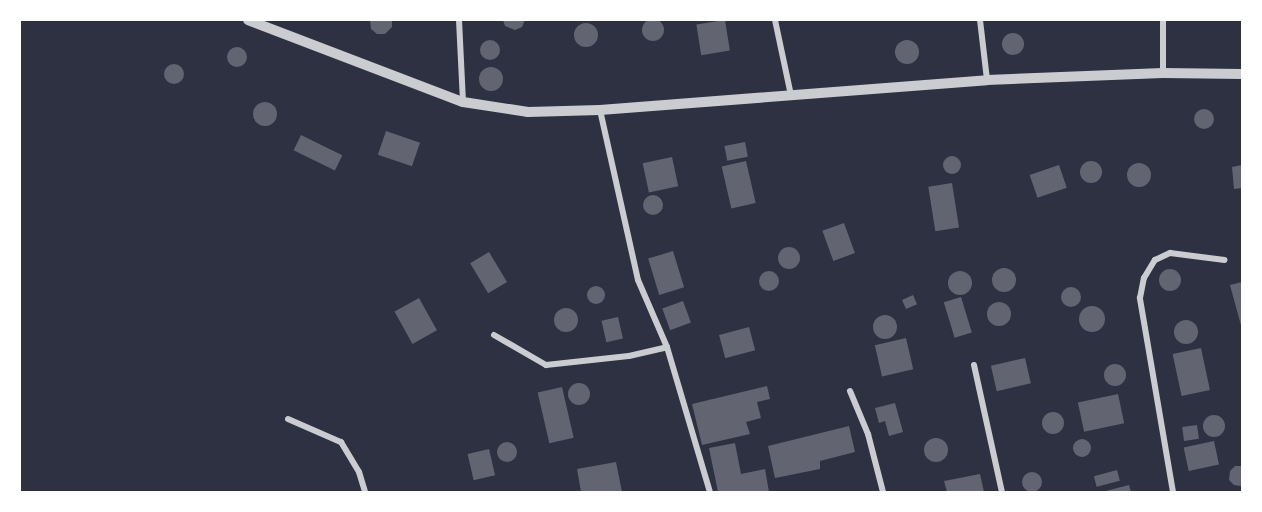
<!DOCTYPE html>
<html>
<head>
<meta charset="utf-8">
<style>
  body { margin:0 }
  #map { position:relative; width:1262px; height:512px; overflow:hidden; background:#2d3142; font-family:Lato,sans-serif }
  div>[style] { position:absolute }
  .building>* { inset:0; background:#626471; transform-origin:0 0 }
  .round { border-radius:50% }
  .minor>* { height:6px; margin:-3px; padding:0 3px; transform-origin:3px; border-radius:3px; background:#caccd0 }
  .tertiary>* { height:10px; margin:-5px; padding:0 5px; transform-origin:5px; border-radius:5px; background:#caccd0 }
  span { translate:-50% -50%; white-space:nowrap; text-align:center; line-height:1.15; -webkit-text-stroke:6px #fff; paint-order:stroke }
  .frame { position:absolute; inset:0; border:21px solid #fff; pointer-events:none }
</style>
</head>
<body>
<div id="map">
  <div class="building">
    <i class="round" style="left:642px;top:19px;width:22px;height:22px"></i>
    <i style="clip-path:polygon(370px 20px,392px 20px,392px 27px,385px 34px,377px 34px,371px 29px)"></i>
    <i style="clip-path:polygon(503px 20px,525px 20px,522px 27px,515px 30px,505px 26px)"></i>
    <i style="left:725px;top:20px;width:31px;height:29px;rotate:81deg"></i>
    <i class="round" style="left:574px;top:23px;width:24px;height:24px"></i>
    <i class="round" style="left:1002px;top:33px;width:22px;height:22px"></i>
    <i class="round" style="left:480px;top:40px;width:20px;height:20px"></i>
    <i class="round" style="left:895px;top:40px;width:24px;height:24px"></i>
    <i class="round" style="left:227px;top:47px;width:20px;height:20px"></i>
    <i class="round" style="left:164px;top:64px;width:20px;height:20px"></i>
    <i class="round" style="left:479px;top:67px;width:24px;height:24px"></i>
    <i class="round" style="left:253px;top:102px;width:24px;height:24px"></i>
    <i class="round" style="left:1194px;top:109px;width:20px;height:20px"></i>
    <i style="left:386px;top:131px;width:36px;height:25px;rotate:19deg"></i>
    <i style="left:301px;top:135px;width:46px;height:17px;rotate:26deg"></i>
    <i style="left:745px;top:142px;width:15px;height:21px;rotate:79deg"></i>
    <i class="round" style="left:943px;top:156px;width:18px;height:18px"></i>
    <i style="left:672px;top:157px;width:30px;height:30px;rotate:78deg"></i>
    <i class="round" style="left:1080px;top:161px;width:22px;height:22px"></i>
    <i style="left:746px;top:161px;width:43px;height:25px;rotate:77deg"></i>
    <i class="round" style="left:1127px;top:163px;width:24px;height:24px"></i>
    <i style="left:1059px;top:165px;width:24px;height:31px;rotate:71deg"></i>
    <i style="clip-path:polygon(1242px 165px,1242px 188px,1234px 189px,1232px 167px)"></i>
    <i style="left:952px;top:183px;width:45px;height:24px;rotate:81deg"></i>
    <i class="round" style="left:643px;top:195px;width:20px;height:20px"></i>
    <i style="left:844px;top:223px;width:32px;height:23px;rotate:70deg"></i>
    <i class="round" style="left:778px;top:247px;width:22px;height:22px"></i>
    <i style="left:673px;top:251px;width:38px;height:26px;rotate:73deg"></i>
    <i style="left:489px;top:252px;width:35px;height:22px;rotate:59deg"></i>
    <i class="round" style="left:992px;top:268px;width:24px;height:24px"></i>
    <i class="round" style="left:1159px;top:269px;width:22px;height:22px"></i>
    <i class="round" style="left:759px;top:271px;width:20px;height:20px"></i>
    <i class="round" style="left:948px;top:271px;width:24px;height:24px"></i>
    <i style="clip-path:polygon(1242px 282px,1242px 329px,1230px 285px)"></i>
    <i class="round" style="left:587px;top:286px;width:18px;height:18px"></i>
    <i class="round" style="left:1061px;top:287px;width:20px;height:20px"></i>
    <i style="left:913px;top:295px;width:10px;height:12px;rotate:66deg"></i>
    <i style="left:961px;top:297px;width:37px;height:18px;rotate:73deg"></i>
    <i style="left:419px;top:298px;width:37px;height:28px;rotate:61deg"></i>
    <i style="left:683px;top:301px;width:23px;height:22px;rotate:70deg"></i>
    <i class="round" style="left:987px;top:302px;width:24px;height:24px"></i>
    <i class="round" style="left:1079px;top:306px;width:26px;height:26px"></i>
    <i class="round" style="left:554px;top:308px;width:24px;height:24px"></i>
    <i class="round" style="left:873px;top:315px;width:24px;height:24px"></i>
    <i style="left:618px;top:317px;width:22px;height:17px;rotate:77deg"></i>
    <i class="round" style="left:1174px;top:320px;width:24px;height:24px"></i>
    <i style="left:749px;top:327px;width:24px;height:31px;rotate:75deg"></i>
    <i style="left:906px;top:338px;width:32px;height:32px;rotate:77deg"></i>
    <i style="left:1201px;top:348px;width:43px;height:29px;rotate:78deg"></i>
    <i style="left:1025px;top:358px;width:26px;height:35px;rotate:77deg"></i>
    <i class="round" style="left:1104px;top:364px;width:22px;height:22px"></i>
    <i class="round" style="left:568px;top:383px;width:22px;height:22px"></i>
    <i style="clip-path:polygon(767px 386px,770px 399px,757px 402px,761px 418px,746px 422px,750px 434px,702px 445px,692px 404px)"></i>
    <i style="left:562px;top:387px;width:52px;height:25px;rotate:77deg"></i>
    <i style="left:1118px;top:394px;width:30px;height:41px;rotate:78deg"></i>
    <i style="clip-path:polygon(895px 403px,903px 432px,889px 436px,885px 421px,879px 423px,875px 408px)"></i>
    <i class="round" style="left:1042px;top:412px;width:22px;height:22px"></i>
    <i class="round" style="left:1203px;top:415px;width:22px;height:22px"></i>
    <i style="left:1197px;top:425px;width:14px;height:15px;rotate:82deg"></i>
    <i style="clip-path:polygon(849px 426px,855px 452px,820px 461px,820px 469px,775px 478px,768px 446px)"></i>
    <i class="round" style="left:924px;top:438px;width:24px;height:24px"></i>
    <i class="round" style="left:1073px;top:439px;width:18px;height:18px"></i>
    <i style="left:1214px;top:441px;width:24px;height:31px;rotate:78deg"></i>
    <i class="round" style="left:497px;top:442px;width:20px;height:20px"></i>
    <i style="clip-path:polygon(735px 443px,741px 474px,765px 469px,769px 492px,718px 492px,709px 448px)"></i>
    <i style="left:489px;top:449px;width:27px;height:22px;rotate:77deg"></i>
    <i style="clip-path:polygon(616px 462px,622px 492px,581px 492px,577px 469px)"></i>
    <i style="clip-path:polygon(1235px 466px,1242px 466px,1241px 486px,1234px 485px,1229px 480px,1230px 471px)"></i>
    <i style="left:1117px;top:470px;width:11px;height:24px;rotate:75deg"></i>
    <i class="round" style="left:1022px;top:472px;width:20px;height:20px"></i>
    <i style="clip-path:polygon(980px 474px,984px 492px,947px 492px,944px 481px)"></i>
    <i style="clip-path:polygon(1129px 485px,1131px 492px,1102px 492px)"></i>
  </div>
  <div class="minor">
    <i style="left:459px;top:20px;width:82px;rotate:87.2deg"></i>
    <i style="left:775px;top:20px;width:77px;rotate:78deg"></i>
    <i style="left:980px;top:20px;width:60px;rotate:83.3deg"></i>
    <i style="left:1163px;top:73px;width:53px;rotate:-90deg"></i>
    <i style="left:600px;top:110px;width:174px;rotate:77.4deg"></i>
    <i style="left:638px;top:280px;width:73px;rotate:66.6deg"></i>
    <i style="left:667px;top:347px;width:151px;rotate:73.5deg"></i>
    <i style="left:494px;top:335px;width:60px;rotate:30deg"></i>
    <i style="left:546px;top:365px;width:83px;rotate:-6.2deg"></i>
    <i style="left:629px;top:356px;width:39px;rotate:-13deg"></i>
    <i style="left:974px;top:365px;width:130px;rotate:77.6deg"></i>
    <i style="left:850px;top:391px;width:47px;rotate:67.3deg"></i>
    <i style="left:868px;top:434px;width:60px;rotate:75.5deg"></i>
    <i style="left:288px;top:419px;width:58px;rotate:23.5deg"></i>
    <i style="left:341px;top:442px;width:35px;rotate:59deg"></i>
    <i style="left:359px;top:472px;width:21px;rotate:73deg"></i>
    <i style="left:1173px;top:492px;width:197px;rotate:-99.7deg"></i>
    <i style="left:1140px;top:298px;width:20px;rotate:-79deg"></i>
    <i style="left:1144px;top:278px;width:21px;rotate:-59deg"></i>
    <i style="left:1155px;top:260px;width:17px;rotate:-25deg"></i>
    <i style="left:1170px;top:253px;width:55px;rotate:7.3deg"></i>
  </div>
  <div class="tertiary">
    <i style="left:248px;top:20px;width:230px;rotate:20.9deg"></i>
    <i style="left:463px;top:102px;width:66px;rotate:8.7deg"></i>
    <i style="left:528px;top:112px;width:72px;rotate:-1.6deg"></i>
    <i style="left:600px;top:110px;width:388px;rotate:-4.4deg"></i>
    <i style="left:987px;top:80px;width:176px;rotate:-2.3deg"></i>
    <i style="left:1163px;top:73px;width:79px;rotate:0.7deg"></i>
  </div>
  <div class="frame"></div>
</div>
</body>
</html>
